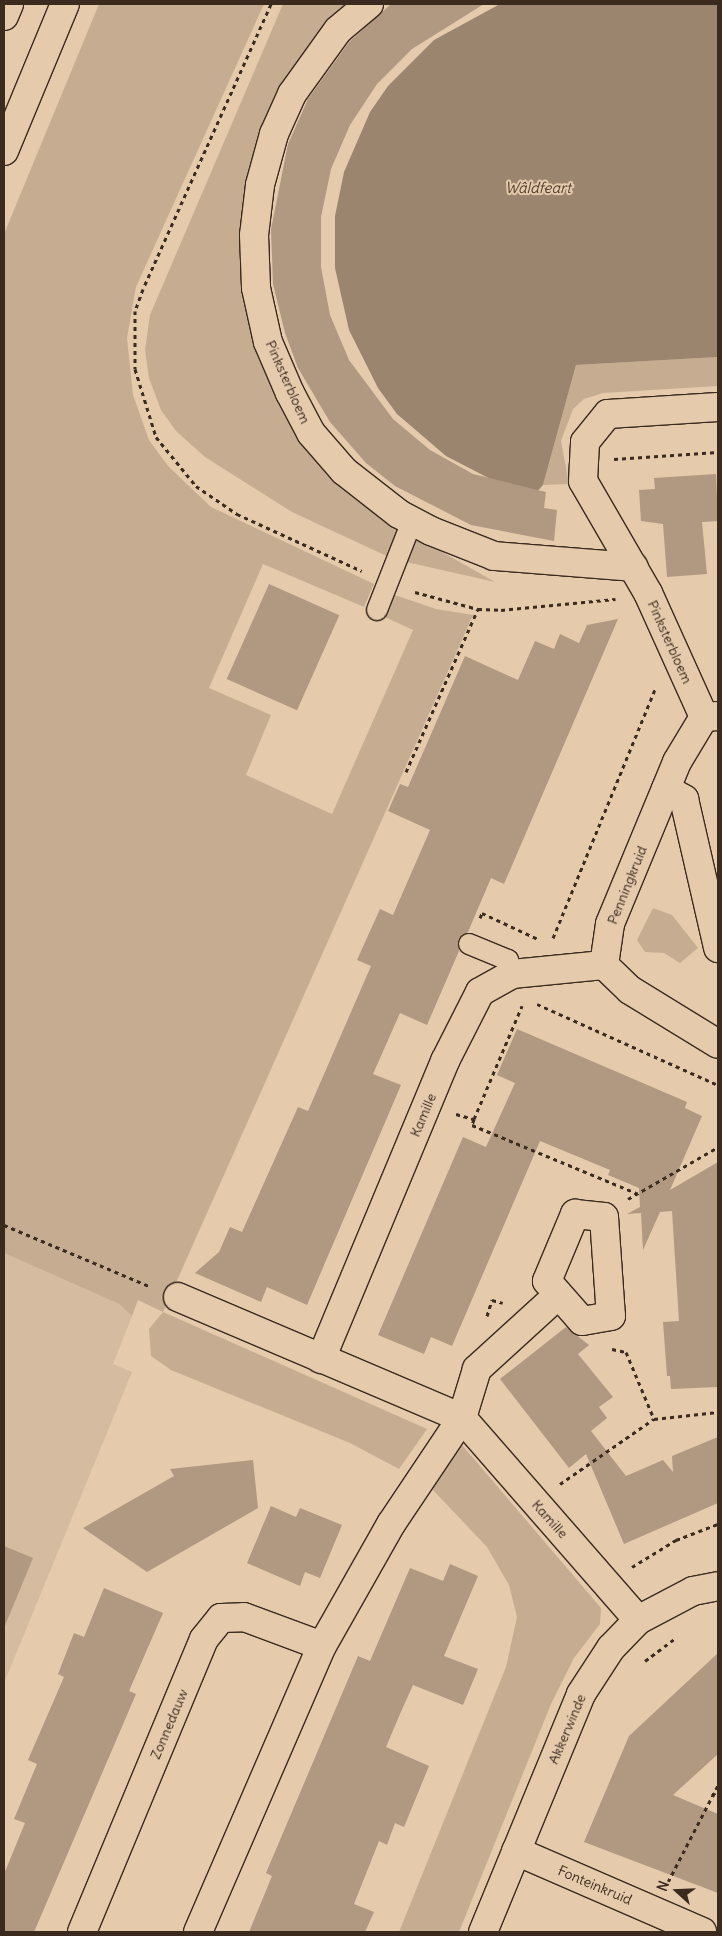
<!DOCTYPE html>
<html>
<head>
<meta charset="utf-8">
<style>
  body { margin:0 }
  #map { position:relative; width:722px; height:1936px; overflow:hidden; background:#e5caac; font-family:Delius,sans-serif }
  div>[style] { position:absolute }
  .built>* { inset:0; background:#d5bb9f }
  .green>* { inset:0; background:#c6ad92 }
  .water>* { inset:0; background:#9b856e }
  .building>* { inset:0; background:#b19880; transform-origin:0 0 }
  .path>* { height:3px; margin-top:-1.5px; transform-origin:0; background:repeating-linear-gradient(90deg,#3b2a1e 0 4px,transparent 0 8px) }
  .roads { filter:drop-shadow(1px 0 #3b2a1e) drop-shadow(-1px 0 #3b2a1e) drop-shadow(0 1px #3b2a1e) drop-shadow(0 -1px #3b2a1e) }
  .lane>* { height:20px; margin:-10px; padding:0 10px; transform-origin:10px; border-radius:10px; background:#e5caac }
  .street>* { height:28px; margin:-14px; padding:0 14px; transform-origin:14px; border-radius:14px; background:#e5caac }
  .highway>* { height:28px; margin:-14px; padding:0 14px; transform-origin:14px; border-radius:14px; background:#e5caac }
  span { translate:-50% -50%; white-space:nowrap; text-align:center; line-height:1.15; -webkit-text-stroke:4px #e5caac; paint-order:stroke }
  .street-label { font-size:14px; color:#3b2a1e }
  .water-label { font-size:15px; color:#4e3c2e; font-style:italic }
  .frame { position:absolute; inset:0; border:5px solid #3b2a1e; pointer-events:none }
  .north { position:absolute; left:652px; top:1866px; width:50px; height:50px; -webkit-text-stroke:4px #e5caac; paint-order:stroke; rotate:290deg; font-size:14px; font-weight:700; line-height:20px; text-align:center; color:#3b2a1e }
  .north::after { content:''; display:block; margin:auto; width:18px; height:22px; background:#3b2a1e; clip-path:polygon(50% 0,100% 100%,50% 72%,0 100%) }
</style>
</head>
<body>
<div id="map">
  <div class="built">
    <i style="clip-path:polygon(4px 1253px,119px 1304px,132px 1316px,113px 1364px,132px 1372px,4px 1683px)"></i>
  </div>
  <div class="green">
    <i style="clip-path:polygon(99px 4px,264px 4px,136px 287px,127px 338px,133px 395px,149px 440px,168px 466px,211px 507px,374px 584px,364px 607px,263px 564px,209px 688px,271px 715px,246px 775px,332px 814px,413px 630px,385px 617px,395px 595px,436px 609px,473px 615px,163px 1312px,427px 1429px,399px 1469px,350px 1443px,171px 1370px,151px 1356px,149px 1329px,163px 1312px,138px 1300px,132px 1316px,119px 1304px,4px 1253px,4px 234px)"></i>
    <i style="clip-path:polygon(283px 4px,352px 4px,262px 147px,268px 360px,398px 527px,495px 582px,393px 559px,292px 512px,205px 457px,176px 431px,161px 410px,149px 378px,145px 350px,150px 315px)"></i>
    <i style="clip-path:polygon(718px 357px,718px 386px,603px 393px,584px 399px,573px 409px,561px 441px,569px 484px,543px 485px,576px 365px)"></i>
    <i style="clip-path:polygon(653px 908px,672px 915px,698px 948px,680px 963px,664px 953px,645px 952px,637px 940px)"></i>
    <i style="clip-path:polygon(462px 1445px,601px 1608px,600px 1624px,574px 1658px,551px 1704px,459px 1932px,399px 1932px,506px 1667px,517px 1617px,509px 1585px,487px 1547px,432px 1489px)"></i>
  </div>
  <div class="water">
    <i style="clip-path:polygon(500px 4px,718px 4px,718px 357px,576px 365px,543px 485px,534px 495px,504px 486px,446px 456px,397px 414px,378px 388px,349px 330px,335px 268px,335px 216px,344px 172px,370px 112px,388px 86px,434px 40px)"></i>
  </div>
  <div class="building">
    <i style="clip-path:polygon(391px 4px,484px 4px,412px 49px,377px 84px,350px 125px,331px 169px,321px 217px,321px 267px,330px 315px,349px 360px,393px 419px,430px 450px,473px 474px,546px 492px,544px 508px,557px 510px,554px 541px,471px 525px,395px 486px,366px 463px,330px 422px,298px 368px,285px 333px,273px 284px,271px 229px,288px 144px,308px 99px,349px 42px)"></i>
    <i style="clip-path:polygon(716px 474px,718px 521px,702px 522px,707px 574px,667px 577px,663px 524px,641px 521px,639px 490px,655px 489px,654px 478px)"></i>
    <i style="left:269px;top:584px;width:77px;height:104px;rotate:24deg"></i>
    <i style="clip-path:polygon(618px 619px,504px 884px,491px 878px,468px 932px,458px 939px,459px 951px,427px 1025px,400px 1013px,373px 1074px,401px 1085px,307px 1305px,267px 1287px,261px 1302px,195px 1273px,219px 1252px,230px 1227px,242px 1232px,298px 1107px,308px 1111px,371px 966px,357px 960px,380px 909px,393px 915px,430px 830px,388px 811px,400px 784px,408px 787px,465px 656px,518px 680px,535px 641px,554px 649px,560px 634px,579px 643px,587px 625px)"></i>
    <i style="clip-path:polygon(517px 1029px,687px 1102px,685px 1108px,702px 1116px,670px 1190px,718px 1162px,718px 1387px,671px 1389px,670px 1376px,667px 1376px,663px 1322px,679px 1321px,672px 1211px,660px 1212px,643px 1250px,641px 1213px,627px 1214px,640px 1207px,639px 1188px,608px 1175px,610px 1170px,540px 1141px,452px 1346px,431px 1337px,424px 1354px,378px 1335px,463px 1137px,486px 1147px,515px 1083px,497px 1075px)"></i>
    <i style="clip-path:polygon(566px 1327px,589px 1345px,578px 1354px,613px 1397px,599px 1407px,607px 1418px,591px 1431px,626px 1476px,663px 1460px,673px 1472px,672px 1456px,718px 1437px,718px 1503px,624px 1544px,586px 1454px,569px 1468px,500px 1379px)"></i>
    <i style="clip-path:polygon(253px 1460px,258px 1508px,147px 1572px,83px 1528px,174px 1476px,170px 1469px)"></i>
    <i style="clip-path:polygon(271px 1506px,296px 1517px,300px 1508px,342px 1525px,320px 1578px,305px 1572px,300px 1586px,247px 1563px)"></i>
    <i style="clip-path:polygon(4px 1546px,33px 1558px,4px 1628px)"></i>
    <i style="clip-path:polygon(450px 1564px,478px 1576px,444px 1656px,478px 1669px,463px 1705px,413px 1685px,400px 1714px,386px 1747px,429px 1766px,404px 1827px,395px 1823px,387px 1845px,379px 1841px,354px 1904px,374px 1912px,365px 1932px,249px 1932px,272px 1876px,266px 1873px,358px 1656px,370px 1661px,410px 1568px,443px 1581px)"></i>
    <i style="clip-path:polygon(104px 1588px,163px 1613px,129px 1691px,136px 1694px,34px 1932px,4px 1932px,4px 1874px,25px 1823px,14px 1819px,37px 1764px,28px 1760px,64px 1677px,58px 1674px,74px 1633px,84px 1637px)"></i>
    <i style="clip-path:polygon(718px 1653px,718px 1754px,673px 1795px,718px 1814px,718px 1893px,584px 1842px,629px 1736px)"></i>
  </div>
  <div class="path">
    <i style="left:271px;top:4px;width:312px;rotate:114.2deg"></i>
    <i style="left:143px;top:289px;width:23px;rotate:110deg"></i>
    <i style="left:135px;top:311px;width:58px;rotate:90deg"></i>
    <i style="left:135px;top:369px;width:71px;rotate:72.8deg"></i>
    <i style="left:156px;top:437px;width:63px;rotate:50.8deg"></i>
    <i style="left:196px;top:486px;width:50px;rotate:34.3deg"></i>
    <i style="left:237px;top:514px;width:137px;rotate:24.5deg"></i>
    <i style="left:614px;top:459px;width:104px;rotate:-3.9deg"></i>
    <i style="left:415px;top:592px;width:65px;rotate:15.1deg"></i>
    <i style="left:478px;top:609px;width:23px;rotate:2deg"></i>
    <i style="left:501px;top:610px;width:115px;rotate:-5.5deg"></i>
    <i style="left:406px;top:772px;width:178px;rotate:-66.2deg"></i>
    <i style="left:480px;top:918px;width:5px;rotate:-68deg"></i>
    <i style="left:482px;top:913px;width:62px;rotate:24.9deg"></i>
    <i style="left:553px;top:938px;width:271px;rotate:-67.7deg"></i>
    <i style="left:537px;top:1004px;width:198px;rotate:24.1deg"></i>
    <i style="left:456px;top:1114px;width:19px;rotate:16deg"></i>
    <i style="left:474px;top:1119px;width:123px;rotate:-67deg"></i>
    <i style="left:474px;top:1119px;width:6px;rotate:108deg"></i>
    <i style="left:472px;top:1125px;width:178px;rotate:22.5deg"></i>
    <i style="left:628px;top:1199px;width:104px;rotate:-30deg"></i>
    <i style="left:4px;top:1225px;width:157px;rotate:22.8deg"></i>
    <i style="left:487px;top:1316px;width:17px;rotate:-73deg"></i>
    <i style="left:492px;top:1300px;width:11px;rotate:15deg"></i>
    <i style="left:612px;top:1349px;width:14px;rotate:12deg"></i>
    <i style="left:626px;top:1352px;width:73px;rotate:67.3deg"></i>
    <i style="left:560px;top:1484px;width:114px;rotate:-34.7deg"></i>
    <i style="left:654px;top:1419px;width:64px;rotate:-6.2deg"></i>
    <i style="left:632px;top:1567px;width:52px;rotate:-31.5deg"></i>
    <i style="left:676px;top:1540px;width:45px;rotate:-20.9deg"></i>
    <i style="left:645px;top:1661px;width:36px;rotate:-37deg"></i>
    <i style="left:712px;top:1793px;width:7px;rotate:27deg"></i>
    <i style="left:668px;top:1882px;width:109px;rotate:-62.7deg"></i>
  </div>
  <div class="roads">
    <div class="lane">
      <i style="left:377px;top:610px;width:96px;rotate:-68.5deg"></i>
      <i style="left:469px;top:944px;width:42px;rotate:22.3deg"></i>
      <i style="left:508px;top:960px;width:15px;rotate:74deg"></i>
    </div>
    <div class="street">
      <i style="left:369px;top:4px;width:40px;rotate:140deg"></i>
      <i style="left:338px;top:30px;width:79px;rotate:125.7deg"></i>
      <i style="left:292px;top:94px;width:44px;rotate:114.2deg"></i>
      <i style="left:274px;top:134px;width:53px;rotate:105.4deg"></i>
      <i style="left:260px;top:185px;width:50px;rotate:96.8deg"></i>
      <i style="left:254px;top:235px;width:53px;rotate:87.8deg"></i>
      <i style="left:256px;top:288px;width:55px;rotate:77.5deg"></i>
      <i style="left:268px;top:342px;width:56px;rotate:66.7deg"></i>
      <i style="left:290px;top:393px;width:45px;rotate:62.3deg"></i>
      <i style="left:311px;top:433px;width:50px;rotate:49deg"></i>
      <i style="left:344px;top:471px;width:70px;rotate:38deg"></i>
      <i style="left:399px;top:514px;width:36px;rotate:28deg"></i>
      <i style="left:431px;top:531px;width:68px;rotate:21.6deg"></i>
      <i style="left:494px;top:556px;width:140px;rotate:4.5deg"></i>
      <i style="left:718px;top:716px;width:14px;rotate:176deg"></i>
      <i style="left:704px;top:717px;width:52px;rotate:121deg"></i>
      <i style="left:677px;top:762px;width:175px;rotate:112.5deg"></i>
      <i style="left:610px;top:924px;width:41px;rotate:98.3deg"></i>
      <i style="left:604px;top:965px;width:36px;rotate:44deg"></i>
      <i style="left:630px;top:990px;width:103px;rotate:31.5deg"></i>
      <i style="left:704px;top:717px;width:136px;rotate:-114.3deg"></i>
      <i style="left:648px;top:593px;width:129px;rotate:-120.1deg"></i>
      <i style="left:583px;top:481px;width:39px;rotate:-87deg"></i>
      <i style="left:585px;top:442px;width:36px;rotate:-51deg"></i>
      <i style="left:608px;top:414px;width:110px;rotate:-3.6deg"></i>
      <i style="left:666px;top:789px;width:21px;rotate:29deg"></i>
      <i style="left:684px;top:799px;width:153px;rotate:77.1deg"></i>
      <i style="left:575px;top:1214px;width:29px;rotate:6deg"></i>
      <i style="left:604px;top:1217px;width:99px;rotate:86deg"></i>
      <i style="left:611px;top:1316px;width:29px;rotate:170deg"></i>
      <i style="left:582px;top:1321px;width:53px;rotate:-131.2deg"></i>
      <i style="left:547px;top:1281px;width:73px;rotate:-67.3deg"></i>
      <i style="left:178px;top:1297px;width:309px;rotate:23.1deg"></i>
      <i style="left:462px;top:1418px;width:268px;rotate:48.9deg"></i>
      <i style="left:321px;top:1359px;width:323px;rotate:-67.4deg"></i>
      <i style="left:445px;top:1061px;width:77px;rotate:-63.1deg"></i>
      <i style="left:480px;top:992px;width:37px;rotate:-29deg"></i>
      <i style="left:512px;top:974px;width:92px;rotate:-5.6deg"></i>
      <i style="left:516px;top:1851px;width:203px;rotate:23.5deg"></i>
      <i style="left:82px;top:1932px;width:317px;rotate:-67.4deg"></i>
      <i style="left:204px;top:1639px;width:27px;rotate:-51deg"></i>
      <i style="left:221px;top:1618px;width:23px;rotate:-2deg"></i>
      <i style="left:244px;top:1617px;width:83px;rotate:20.4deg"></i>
      <i style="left:198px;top:1932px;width:312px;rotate:-66.6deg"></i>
      <i style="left:322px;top:1646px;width:140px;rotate:-60.5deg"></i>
      <i style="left:391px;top:1524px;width:128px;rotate:-56.2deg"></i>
      <i style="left:462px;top:1418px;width:51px;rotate:-73deg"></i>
      <i style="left:477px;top:1369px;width:108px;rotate:-42.4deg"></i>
      <i style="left:483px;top:1932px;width:257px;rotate:-67.6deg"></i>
      <i style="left:581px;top:1694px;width:55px;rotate:-56.9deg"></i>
      <i style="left:611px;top:1648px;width:39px;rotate:-46deg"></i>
      <i style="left:638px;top:1620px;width:62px;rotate:-27.8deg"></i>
      <i style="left:693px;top:1591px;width:25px;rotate:-11deg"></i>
    </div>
    <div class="highway">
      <i style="left:4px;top:16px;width:13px;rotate:-67deg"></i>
      <i style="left:4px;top:151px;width:159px;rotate:-67.5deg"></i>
    </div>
  </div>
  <div class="street-label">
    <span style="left:288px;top:382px;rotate:66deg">Pinksterbloem</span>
    <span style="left:670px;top:642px;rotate:66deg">Pinksterbloem</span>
    <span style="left:627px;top:885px;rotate:-68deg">Penningkruid</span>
    <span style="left:423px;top:1115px;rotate:-67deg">Kamille</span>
    <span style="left:550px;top:1519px;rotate:48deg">Kamille</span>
    <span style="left:169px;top:1724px;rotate:-67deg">Zonnedauw</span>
    <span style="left:567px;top:1729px;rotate:-67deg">Akkerwinde</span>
    <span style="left:595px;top:1885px;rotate:23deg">Fonteinkruid</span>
  </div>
  <div class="water-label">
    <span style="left:538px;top:188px">Wâldfeart</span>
  </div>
  <div class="frame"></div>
  <div class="north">N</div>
</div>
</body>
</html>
